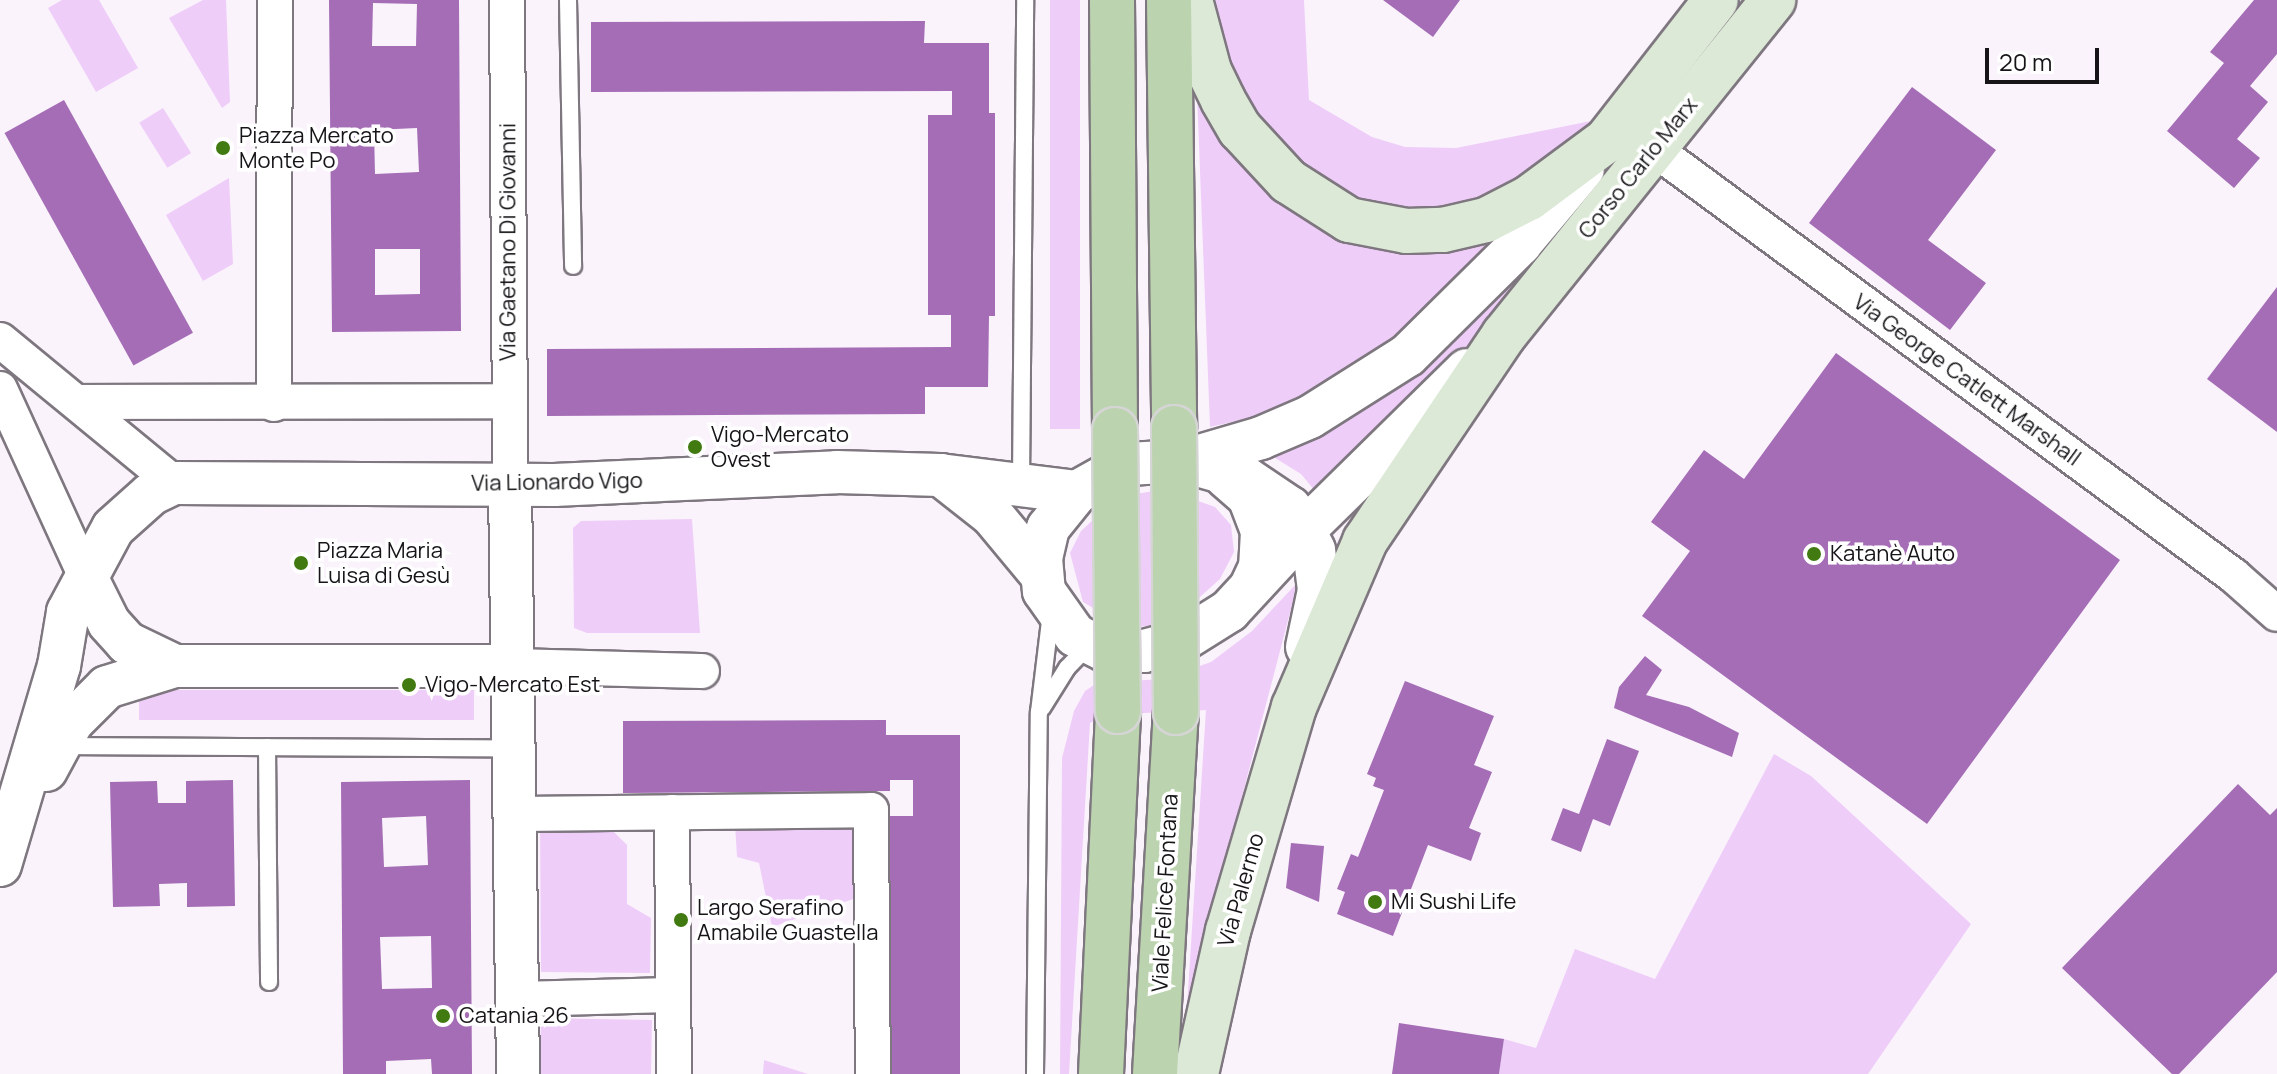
<!DOCTYPE html>
<html>
<head>
<meta charset="utf-8">
<style>
  body { margin:0 }
  #map { position:relative; width:2277px; height:1074px; overflow:hidden; background:#faf3fc; font-family:Manrope,sans-serif }
  div>[style] { position:absolute }
  .green>* { inset:0; background:#efcdf9; transform-origin:0 0 }
  .building>* { inset:0; background:#a46db5; transform-origin:0 0 }
  .roads { filter:drop-shadow(2px 0 #7e777f) drop-shadow(-2px 0 #7e777f) drop-shadow(0 2px #7e777f) drop-shadow(0 -2px #7e777f) }
  .service>* { height:16px; margin:-8px; padding:0 8px; transform-origin:8px; border-radius:8px; background:#fff }
  .minor>* { height:34px; margin:-17px; padding:0 17px; transform-origin:17px; border-radius:17px; background:#fff }
  .tertiary>* { height:42px; margin:-21px; padding:0 21px; transform-origin:21px; border-radius:21px; background:#fff }
  .secondary>* { height:44px; margin:-22px; padding:0 22px; transform-origin:22px; border-radius:22px; background:#dde9d7 }
  .primary>* { height:44px; margin:-22px; padding:0 22px; transform-origin:22px; border-radius:22px; background:#bcd3af }
  .bridges { filter:drop-shadow(2px 0 #d5d5d5) drop-shadow(-2px 0 #d5d5d5) drop-shadow(0 2px #d5d5d5) drop-shadow(0 -2px #d5d5d5) }
  .primary-bridge>* { height:44px; margin:-22px; padding:0 22px; transform-origin:22px; border-radius:22px; background:#bcd3af }
  .dots>* { width:22px; height:22px; translate:-50% -50%; box-sizing:border-box; border:4px solid #fff; border-radius:50% }
  span { translate:-50% -50%; white-space:nowrap; text-align:center; line-height:1.15; -webkit-text-stroke:7px #fff; paint-order:stroke }
  .poi-label { font-size:22px; color:#161417 }
  .left { translate:0 -50%; text-align:left }
  .street-label { font-size:22px; color:#161417 }
  .scale { position:absolute; left:1985px; top:48px; width:114px; height:36px; box-sizing:border-box; border:4px solid #161417; border-top:0; padding-left:10px; font-size:24px; line-height:28px; white-space:nowrap; color:#161417; -webkit-text-stroke:6px #fff; paint-order:stroke }
</style>
</head>
<body>
<div id="map">
  <div class="green">
    <i style="clip-path:polygon(62px 0,99px 0,138px 68px,96px 92px,48px 8px)"></i>
    <i style="clip-path:polygon(203px 0,226px 0,230px 102px,222px 108px,169px 18px)"></i>
    <i style="left:1050px;top:0;width:30px;height:429px"></i>
    <i style="clip-path:polygon(1209px 0,1304px 0,1309px 100px,1372px 137px,1405px 147px,1456px 148px,1591px 121px,1575px 143px,1524px 184px,1438px 216px,1354px 203px,1290px 159px,1236px 88px)"></i>
    <i style="clip-path:polygon(1197px 94px,1276px 194px,1504px 236px,1399px 339px,1280px 411px,1210px 427px)"></i>
    <i style="left:163px;top:108px;width:53px;height:28px;rotate:58deg"></i>
    <i style="clip-path:polygon(229px 178px,233px 264px,203px 281px,166px 215px)"></i>
    <i style="clip-path:polygon(1574px 204px,1581px 205px,1476px 336px,1320px 497px,1301px 474px,1272px 456px)"></i>
    <i style="clip-path:polygon(1165px 489px,1215px 507px,1231px 525px,1234px 552px,1220px 579px,1182px 613px,1156px 625px,1127px 628px,1083px 602px,1070px 553px,1081px 531px,1105px 509px,1136px 494px)"></i>
    <i style="clip-path:polygon(692px 519px,700px 633px,587px 633px,574px 628px,573px 528px,581px 521px)"></i>
    <i style="clip-path:polygon(1298px 582px,1187px 1007px,1206px 710px,1104px 715px,1090px 723px,1069px 1074px,1060px 1074px,1062px 758px,1074px 711px,1085px 691px,1097px 683px,1162px 679px,1211px 662px,1252px 631px)"></i>
    <i style="left:474px;top:690px;width:30px;height:335px;rotate:90deg"></i>
    <i style="clip-path:polygon(1774px 754px,1811px 776px,1971px 924px,1868px 1074px,1499px 1074px,1504px 1039px,1536px 1048px,1575px 949px,1655px 979px)"></i>
    <i style="clip-path:polygon(852px 823px,860px 829px,859px 897px,772px 927px,759px 863px,737px 857px,735px 824px)"></i>
    <i style="clip-path:polygon(540px 826px,610px 828px,627px 845px,627px 904px,651px 918px,650px 973px,541px 972px)"></i>
    <i style="left:541px;top:1018px;width:111px;height:56px;rotate:1deg"></i>
    <i style="clip-path:polygon(764px 1060px,808px 1074px,763px 1074px)"></i>
  </div>
  <div class="building">
    <i style="clip-path:polygon(evenodd,329px 0,459px 0,461px 331px,332px 332px,329px 0,373px 3px,417px 4px,416px 46px,372px 46px,373px 3px,329px 0,417px 128px,419px 172px,375px 174px,374px 130px,417px 128px,329px 0,375px 249px,420px 249px,420px 294px,375px 295px,375px 249px)"></i>
    <i style="clip-path:polygon(1383px 0,1460px 0,1433px 37px)"></i>
    <i style="clip-path:polygon(2254px 0,2277px 0,2277px 54px,2250px 86px,2268px 102px,2237px 139px,2260px 158px,2234px 188px,2167px 131px,2224px 63px,2210px 52px)"></i>
    <i style="clip-path:polygon(925px 21px,924px 43px,989px 43px,989px 113px,995px 113px,995px 316px,989px 316px,988px 387px,925px 387px,925px 414px,547px 416px,547px 349px,951px 347px,951px 315px,928px 315px,928px 115px,952px 115px,952px 91px,591px 92px,591px 22px)"></i>
    <i style="clip-path:polygon(1912px 87px,1996px 150px,1928px 240px,1986px 283px,1950px 330px,1809px 223px)"></i>
    <i style="left:64px;top:100px;width:266px;height:68px;rotate:61deg"></i>
    <i style="clip-path:polygon(2277px 287px,2277px 432px,2207px 379px)"></i>
    <i style="clip-path:polygon(1836px 353px,2120px 560px,1927px 824px,1642px 616px,1690px 551px,1651px 522px,1704px 450px,1744px 479px)"></i>
    <i style="clip-path:polygon(1645px 656px,1662px 670px,1646px 695px,1689px 707px,1739px 733px,1732px 757px,1614px 708px,1619px 687px)"></i>
    <i style="clip-path:polygon(1405px 681px,1494px 716px,1474px 765px,1492px 772px,1469px 828px,1481px 833px,1471px 861px,1428px 845px,1393px 936px,1337px 914px,1345px 892px,1337px 889px,1351px 854px,1358px 857px,1384px 790px,1373px 786px,1376px 778px,1367px 774px)"></i>
    <i style="clip-path:polygon(886px 720px,886px 735px,960px 735px,960px 1074px,890px 1074px,890px 816px,913px 816px,913px 780px,890px 780px,890px 791px,623px 793px,623px 721px)"></i>
    <i style="clip-path:polygon(1607px 739px,1639px 751px,1610px 826px,1593px 819px,1581px 852px,1551px 840px,1563px 808px,1579px 814px)"></i>
    <i style="clip-path:polygon(233px 780px,235px 906px,187px 907px,187px 883px,159px 884px,160px 906px,113px 907px,110px 782px,157px 781px,158px 803px,186px 803px,186px 781px)"></i>
    <i style="clip-path:polygon(evenodd,470px 780px,472px 1074px,432px 1074px,431px 1059px,386px 1061px,386px 1074px,343px 1074px,341px 782px,470px 780px,426px 816px,428px 865px,384px 867px,382px 818px,426px 816px,470px 780px,431px 936px,432px 988px,382px 989px,380px 937px,431px 936px)"></i>
    <i style="clip-path:polygon(2238px 784px,2270px 815px,2277px 808px,2277px 972px,2179px 1074px,2172px 1074px,2062px 968px)"></i>
    <i style="clip-path:polygon(1291px 843px,1324px 846px,1319px 902px,1286px 888px)"></i>
    <i style="clip-path:polygon(1399px 1023px,1504px 1039px,1499px 1074px,1392px 1074px)"></i>
  </div>
  <div class="roads">
    <div class="service">
      <i style="left:568px;top:0;width:266px;rotate:88.9deg"></i>
      <i style="left:1021px;top:483px;width:483px;rotate:-89.5deg"></i>
      <i style="left:1042px;top:708px;width:47px;rotate:-58deg"></i>
      <i style="left:1067px;top:668px;width:32px;rotate:-46deg"></i>
      <i style="left:62px;top:746px;width:449px;rotate:0.3deg"></i>
      <i style="left:267px;top:747px;width:235px;rotate:89.5deg"></i>
      <i style="left:1035px;top:1074px;width:362px;rotate:-89.4deg"></i>
      <i style="left:1039px;top:712px;width:100px;rotate:-83.1deg"></i>
    </div>
    <div class="minor">
      <i style="left:507px;top:0;width:485px;rotate:89.6deg"></i>
      <i style="left:1654px;top:149px;width:720px;rotate:36.36deg"></i>
      <i style="left:2234px;top:576px;width:57px;rotate:41.5deg"></i>
      <i style="left:0;top:340px;width:225px;rotate:39.4deg"></i>
      <i style="left:0;top:389px;width:207px;rotate:65.4deg"></i>
      <i style="left:77px;top:402px;width:432px;rotate:-0.1deg"></i>
      <i style="left:274px;top:404px;width:404px;rotate:-89.9deg"></i>
      <i style="left:511px;top:666px;width:191px;rotate:1.5deg"></i>
      <i style="left:672px;top:812px;width:262px;rotate:89.6deg"></i>
      <i style="left:514px;top:814px;width:357px;rotate:-0.6deg"></i>
      <i style="left:871px;top:810px;width:264px;rotate:89.6deg"></i>
      <i style="left:517px;top:999px;width:156px;rotate:-1.5deg"></i>
    </div>
    <div class="tertiary">
      <i style="left:1183px;top:461px;width:81px;rotate:-16.4deg"></i>
      <i style="left:1261px;top:438px;width:53px;rotate:-23.2deg"></i>
      <i style="left:1310px;top:417px;width:116px;rotate:-32.3deg"></i>
      <i style="left:1408px;top:355px;width:158px;rotate:-44.7deg"></i>
      <i style="left:1520px;top:244px;width:98px;rotate:-50deg"></i>
      <i style="left:941px;top:475px;width:65px;rotate:38.1deg"></i>
      <i style="left:992px;top:515px;width:77px;rotate:50.3deg"></i>
      <i style="left:1226px;top:477px;width:30px;rotate:41deg"></i>
      <i style="left:1249px;top:497px;width:36px;rotate:69deg"></i>
      <i style="left:1262px;top:531px;width:36px;rotate:93deg"></i>
      <i style="left:1260px;top:567px;width:21px;rotate:115deg"></i>
      <i style="left:510px;top:485px;width:589px;rotate:89.22deg"></i>
      <i style="left:86px;top:577px;width:51px;rotate:63.4deg"></i>
      <i style="left:109px;top:623px;width:27px;rotate:48deg"></i>
      <i style="left:127px;top:643px;width:53px;rotate:25.6deg"></i>
      <i style="left:175px;top:666px;width:336px"></i>
      <i style="left:1307px;top:647px;width:58px;rotate:-78.1deg"></i>
      <i style="left:1319px;top:590px;width:40px;rotate:-97.1deg"></i>
      <i style="left:1314px;top:550px;width:22px;rotate:-117deg"></i>
      <i style="left:1304px;top:530px;width:26px;rotate:-122deg"></i>
      <i style="left:1290px;top:508px;width:52px;rotate:-146deg"></i>
      <i style="left:1247px;top:479px;width:66px;rotate:-164.3deg"></i>
      <i style="left:1183px;top:461px;width:56px;rotate:176.9deg"></i>
      <i style="left:1127px;top:464px;width:57px;rotate:150.8deg"></i>
      <i style="left:1077px;top:492px;width:46px;rotate:128.9deg"></i>
      <i style="left:1048px;top:528px;width:31px;rotate:103deg"></i>
      <i style="left:1041px;top:558px;width:33px;rotate:85deg"></i>
      <i style="left:1044px;top:591px;width:54px;rotate:54.8deg"></i>
      <i style="left:1075px;top:635px;width:35px;rotate:27deg"></i>
      <i style="left:1106px;top:651px;width:38px"></i>
      <i style="left:1144px;top:651px;width:38px;rotate:-15deg"></i>
      <i style="left:1181px;top:641px;width:57px;rotate:-32deg"></i>
      <i style="left:1229px;top:611px;width:110px;rotate:-47.2deg"></i>
      <i style="left:1304px;top:530px;width:228px;rotate:-44.5deg"></i>
      <i style="left:46px;top:770px;width:55px;rotate:-61.6deg"></i>
      <i style="left:72px;top:722px;width:49px;rotate:-45deg"></i>
      <i style="left:107px;top:687px;width:71px;rotate:-17.2deg"></i>
      <i style="left:0;top:865px;width:208px;rotate:-73.5deg"></i>
      <i style="left:59px;top:666px;width:55px;rotate:-80.5deg"></i>
      <i style="left:68px;top:612px;width:95px;rotate:-61.8deg"></i>
      <i style="left:113px;top:528px;width:51px;rotate:-41.8deg"></i>
      <i style="left:151px;top:494px;width:25px;rotate:-26deg"></i>
      <i style="left:174px;top:483px;width:380px;rotate:0.3deg"></i>
      <i style="left:554px;top:485px;width:283px;rotate:-2.6deg"></i>
      <i style="left:837px;top:472px;width:103px;rotate:1.7deg"></i>
      <i style="left:940px;top:475px;width:138px;rotate:7.1deg"></i>
    </div>
    <div class="secondary">
      <i style="left:1190px;top:0;width:73px;rotate:75deg"></i>
      <i style="left:1209px;top:71px;width:32px;rotate:64deg"></i>
      <i style="left:1223px;top:100px;width:34px;rotate:60deg"></i>
      <i style="left:1240px;top:129px;width:71px;rotate:47.3deg"></i>
      <i style="left:1288px;top:181px;width:72px;rotate:32.6deg"></i>
      <i style="left:1349px;top:220px;width:58px;rotate:10.9deg"></i>
      <i style="left:1406px;top:231px;width:37px;rotate:-2deg"></i>
      <i style="left:1443px;top:230px;width:44px;rotate:-13.1deg"></i>
      <i style="left:1486px;top:220px;width:48px;rotate:-27.1deg"></i>
      <i style="left:1529px;top:198px;width:97px;rotate:-36.6deg"></i>
      <i style="left:1607px;top:140px;width:177px;rotate:-52.1deg"></i>
      <i style="left:1196px;top:1074px;width:147px;rotate:-77.4deg"></i>
      <i style="left:1228px;top:931px;width:234px;rotate:-73.6deg"></i>
      <i style="left:1294px;top:707px;width:181px;rotate:-66.8deg"></i>
      <i style="left:1365px;top:541px;width:249px;rotate:-56deg"></i>
      <i style="left:1504px;top:335px;width:430px;rotate:-51.2deg"></i>
    </div>
    <div class="primary">
      <i style="left:1112px;top:0;width:430px;rotate:89.6deg"></i>
      <i style="left:1169px;top:0;width:428px;rotate:89.3deg"></i>
      <i style="left:1101px;top:1074px;width:363px;rotate:-87.3deg"></i>
      <i style="left:1155px;top:1074px;width:363px;rotate:-86.7deg"></i>
    </div>
  </div>
  <div class="bridges">
    <div class="primary-bridge">
      <i style="left:1174px;top:428px;width:284px;rotate:89.6deg"></i>
      <i style="left:1115px;top:430px;width:281px;rotate:89.4deg"></i>
    </div>
  </div>
  <div class="dots">
    <i style="left:223px;top:148px;background:#407a11"></i>
    <i style="left:695px;top:447px;background:#407a11"></i>
    <i style="left:1814px;top:554px;background:#407a11"></i>
    <i style="left:301px;top:563px;background:#407a11"></i>
    <i style="left:409px;top:685px;background:#407a11"></i>
    <i style="left:1375px;top:902px;background:#407a11"></i>
    <i style="left:681px;top:920px;background:#407a11"></i>
    <i style="left:443px;top:1016px;background:#407a11"></i>
  </div>
  <div class="poi-label">
    <span class="left" style="left:239px;top:148px">Piazza Mercato<br>Monte Po</span>
    <span class="left" style="left:711px;top:447px">Vigo-Mercato<br>Ovest</span>
    <span class="left" style="left:317px;top:563px">Piazza Maria<br>Luisa di Gesù</span>
    <span class="left" style="left:1830px;top:554px">Katanè Auto</span>
    <span class="left" style="left:425px;top:685px">Vigo-Mercato Est</span>
    <span class="left" style="left:1391px;top:902px">Mi Sushi Life</span>
    <span class="left" style="left:697px;top:920px">Largo Serafino<br>Amabile Guastella</span>
    <span class="left" style="left:459px;top:1016px">Catania 26</span>
  </div>
  <div class="street-label">
    <span style="left:1638px;top:168px;rotate:-51deg">Corso Carlo Marx</span>
    <span style="left:508px;top:242px;rotate:-90deg">Via Gaetano Di Giovanni</span>
    <span style="left:1967px;top:380px;rotate:36deg">Via George Catlett Marshall</span>
    <span style="left:557px;top:482px;rotate:-1deg">Via Lionardo Vigo</span>
    <span style="left:1241px;top:890px;rotate:-74deg">Via Palermo</span>
    <span style="left:1165px;top:893px;rotate:-87deg">Viale Felice Fontana</span>
  </div>
  <div class="scale">20 m</div>
</div>
</body>
</html>
